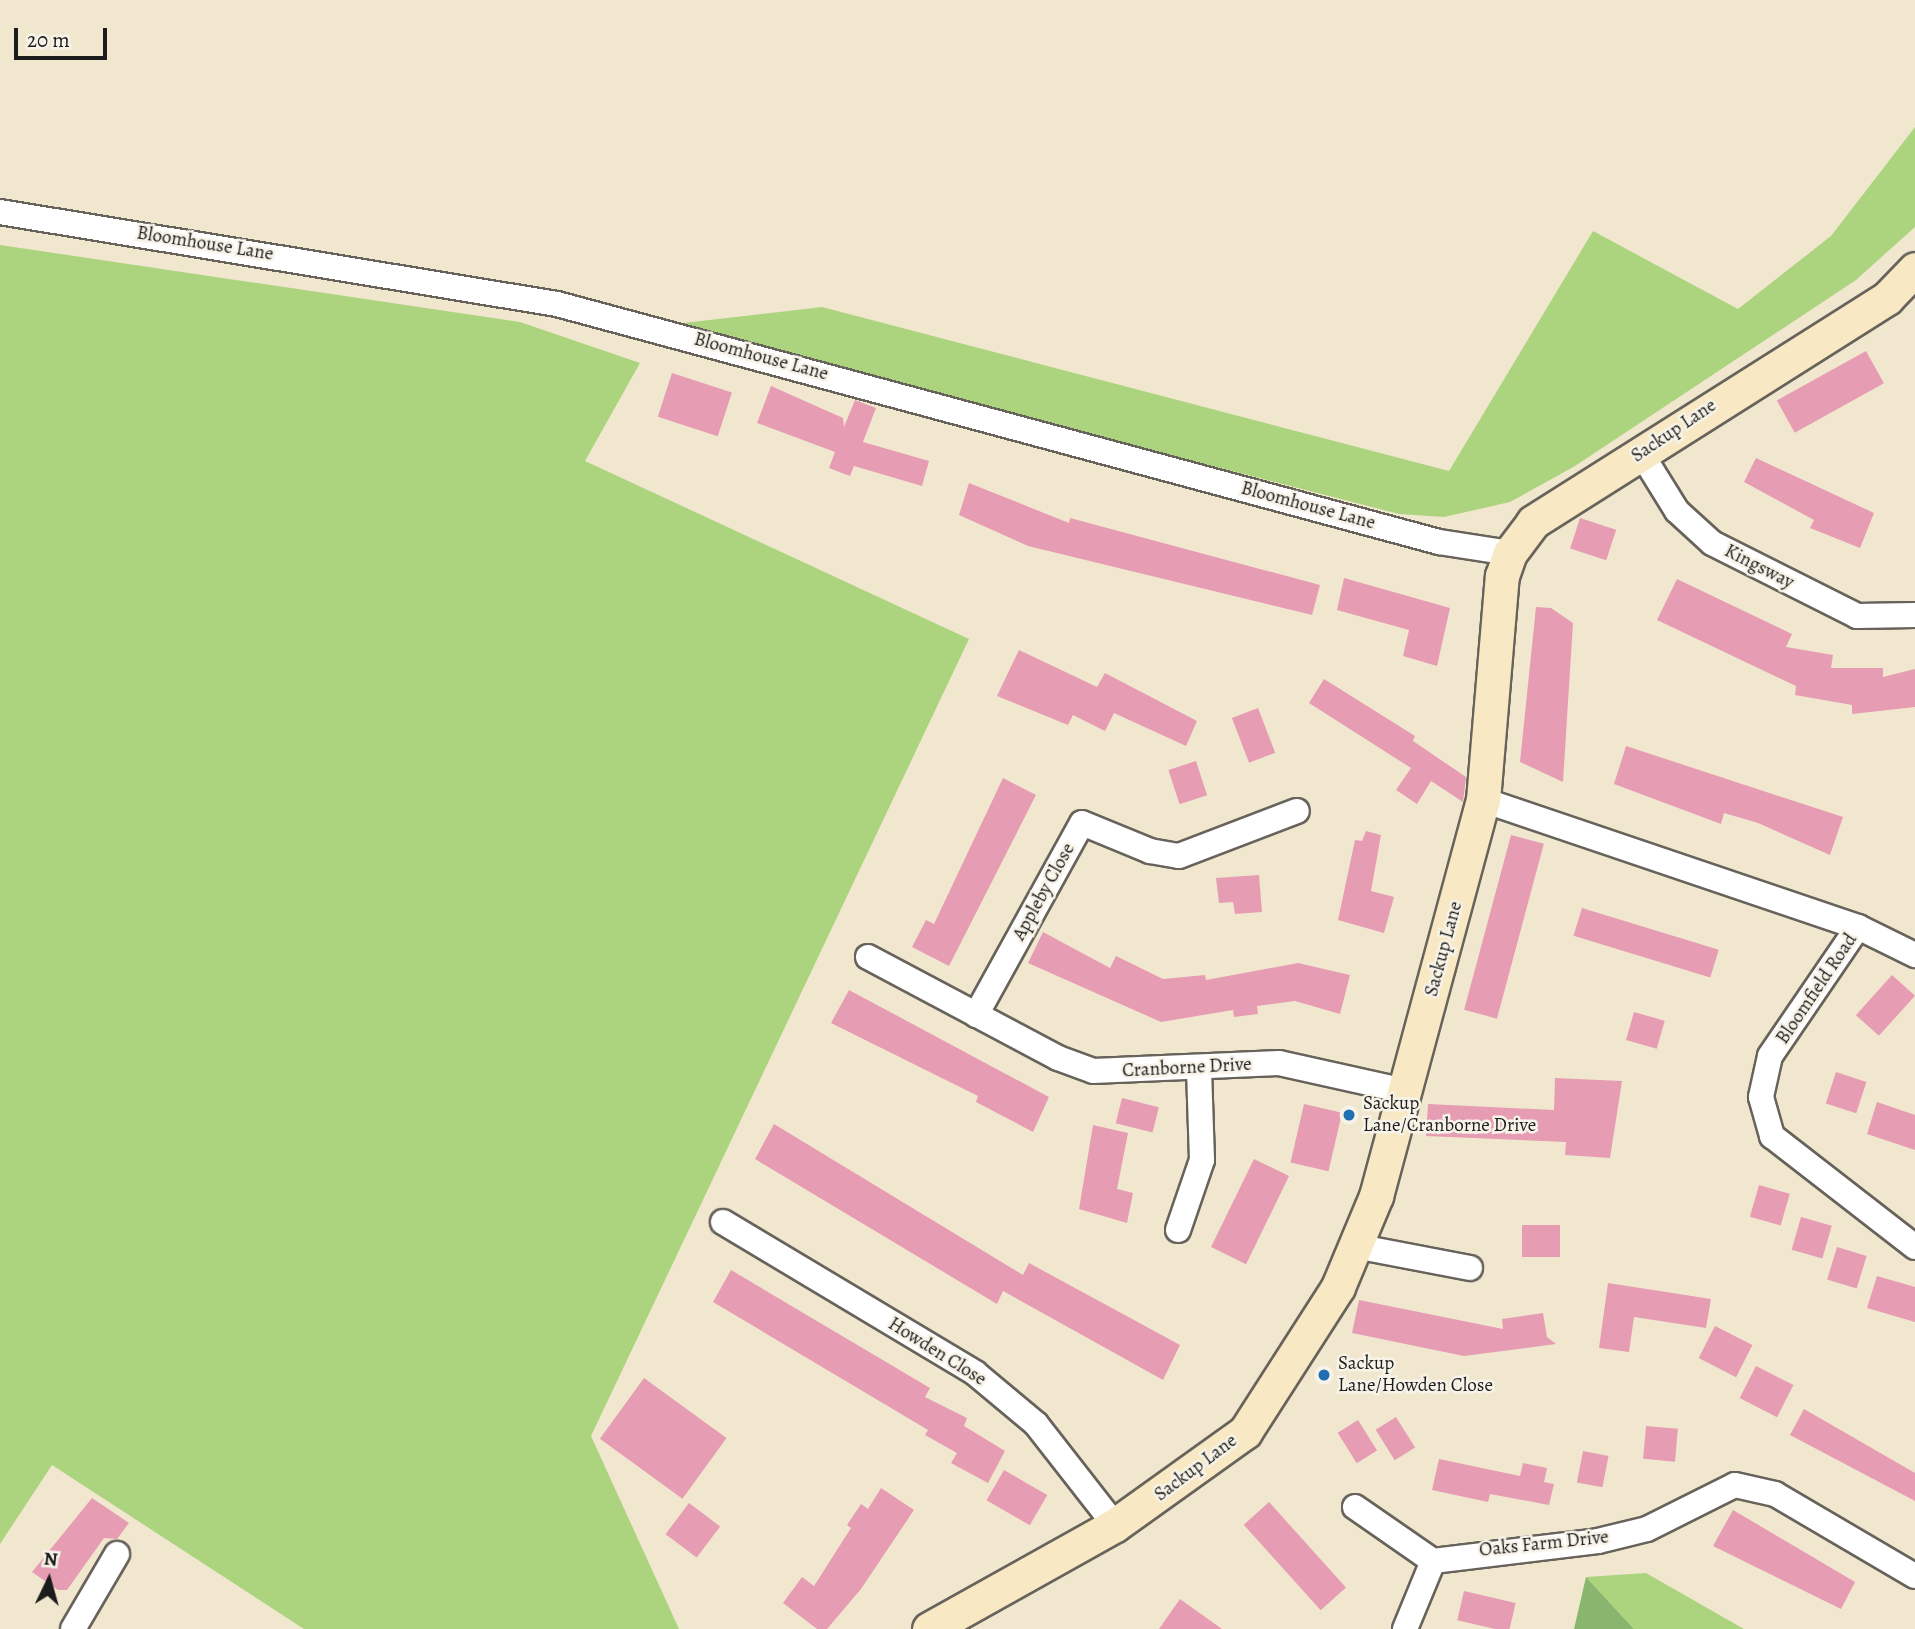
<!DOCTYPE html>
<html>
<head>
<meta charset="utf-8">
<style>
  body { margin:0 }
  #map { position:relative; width:1915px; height:1629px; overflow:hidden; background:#f1e7cf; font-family:Alegreya,serif }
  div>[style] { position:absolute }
  .green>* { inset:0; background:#acd47f }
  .forest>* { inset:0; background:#89b66e }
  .building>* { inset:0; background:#e69db3; transform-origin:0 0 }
  .roads { filter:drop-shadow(2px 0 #67635b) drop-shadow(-2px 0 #67635b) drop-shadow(0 2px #67635b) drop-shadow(0 -2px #67635b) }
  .street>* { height:24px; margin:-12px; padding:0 12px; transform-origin:12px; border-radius:12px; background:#fff }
  .secondary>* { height:33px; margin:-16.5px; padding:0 16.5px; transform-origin:16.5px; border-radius:16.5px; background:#f8e8c3 }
  .dots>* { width:19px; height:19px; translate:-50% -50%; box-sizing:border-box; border:4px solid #f7f3e8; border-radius:50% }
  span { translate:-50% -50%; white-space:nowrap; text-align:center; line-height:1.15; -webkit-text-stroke:5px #f7f3e8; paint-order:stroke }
  .street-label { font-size:19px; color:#1c1c1c }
  .poi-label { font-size:19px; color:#1c1c1c }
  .left { translate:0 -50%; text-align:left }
  .north { position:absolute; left:14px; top:1545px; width:70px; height:70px; -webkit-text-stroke:5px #f7f3e8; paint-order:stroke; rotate:5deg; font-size:19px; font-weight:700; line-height:28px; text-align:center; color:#1c1c1c }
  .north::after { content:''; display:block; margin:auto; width:24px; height:32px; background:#1c1c1c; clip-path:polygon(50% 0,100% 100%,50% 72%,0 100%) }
  .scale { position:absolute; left:14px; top:28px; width:93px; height:32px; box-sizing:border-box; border:4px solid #1c1c1c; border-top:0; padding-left:9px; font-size:21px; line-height:24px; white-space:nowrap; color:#1c1c1c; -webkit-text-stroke:5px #f7f3e8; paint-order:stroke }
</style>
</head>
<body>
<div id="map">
  <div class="green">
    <i style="clip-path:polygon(1915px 127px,1915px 227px,1856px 280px,1575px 466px,1510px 502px,1444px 517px,1399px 514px,666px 325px,822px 307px,1449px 471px,1593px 231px,1738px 309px,1831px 236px)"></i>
    <i style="clip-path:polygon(0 245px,520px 322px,640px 363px,585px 461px,969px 639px,591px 1436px,679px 1629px,304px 1629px,52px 1465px,0 1544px)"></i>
    <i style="clip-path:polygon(1646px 1573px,1744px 1629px,1634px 1629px,1586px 1577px)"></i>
  </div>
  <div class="forest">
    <i style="clip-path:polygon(1586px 1577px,1634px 1629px,1574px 1629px)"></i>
  </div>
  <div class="building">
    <i style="left:1866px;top:351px;width:37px;height:102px;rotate:61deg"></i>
    <i style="left:672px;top:373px;width:63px;height:46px;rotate:18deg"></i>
    <i style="clip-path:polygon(771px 386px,843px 418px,844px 427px,855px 400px,876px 408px,863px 442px,929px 461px,922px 486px,854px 466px,850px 476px,829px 468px,835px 452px,757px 423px)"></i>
    <i style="clip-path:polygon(1756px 458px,1874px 513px,1860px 548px,1810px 528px,1814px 520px,1744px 482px)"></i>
    <i style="clip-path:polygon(969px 483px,1069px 523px,1070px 518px,1320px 585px,1312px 615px,1028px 546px,959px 515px)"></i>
    <i style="left:1580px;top:518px;width:38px;height:32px;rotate:18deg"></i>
    <i style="clip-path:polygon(1344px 578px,1450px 608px,1437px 666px,1403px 656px,1409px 630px,1337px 610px)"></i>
    <i style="clip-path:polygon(1677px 579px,1792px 634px,1786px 647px,1833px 655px,1831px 668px,1883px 668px,1883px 677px,1915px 669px,1915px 707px,1852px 714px,1852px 705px,1795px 695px,1796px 686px,1657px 620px)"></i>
    <i style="clip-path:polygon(1536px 607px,1551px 608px,1573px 623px,1563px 782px,1520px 762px)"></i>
    <i style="clip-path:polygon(1019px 650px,1097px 687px,1105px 673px,1197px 721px,1186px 746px,1114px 713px,1105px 731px,1073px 715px,1068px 725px,997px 696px)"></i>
    <i style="clip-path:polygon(1324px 679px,1415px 736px,1413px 741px,1466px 777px,1463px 802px,1431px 781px,1417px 804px,1396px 790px,1411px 768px,1309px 703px)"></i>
    <i style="left:1258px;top:708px;width:48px;height:28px;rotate:69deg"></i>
    <i style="clip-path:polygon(1626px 746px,1843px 817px,1830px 855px,1758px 823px,1724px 813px,1721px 824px,1614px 784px)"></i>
    <i style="left:1196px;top:761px;width:36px;height:29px;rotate:72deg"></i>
    <i style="clip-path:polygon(1003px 778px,1036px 795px,949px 966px,912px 947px,926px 920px,934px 924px)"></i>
    <i style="clip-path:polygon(1366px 831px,1381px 835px,1371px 891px,1394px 897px,1384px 933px,1338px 920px,1355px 840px,1362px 841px)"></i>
    <i style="left:1511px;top:835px;width:34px;height:181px;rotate:15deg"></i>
    <i style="clip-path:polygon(1259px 875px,1262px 912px,1235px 914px,1233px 902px,1219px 903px,1216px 878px)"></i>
    <i style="left:1582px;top:908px;width:143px;height:29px;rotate:17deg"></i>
    <i style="clip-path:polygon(1043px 932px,1110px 968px,1116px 956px,1163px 979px,1205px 975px,1206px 980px,1298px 963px,1350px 975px,1340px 1014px,1295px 1001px,1257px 1006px,1258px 1014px,1234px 1017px,1233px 1010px,1161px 1022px,1028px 963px)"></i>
    <i style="left:1892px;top:975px;width:31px;height:54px;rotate:42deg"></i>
    <i style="clip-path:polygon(849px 990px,1049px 1097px,1033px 1132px,976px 1102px,978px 1096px,831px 1023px)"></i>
    <i style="left:1634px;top:1012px;width:32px;height:29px;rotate:16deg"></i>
    <i style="left:1836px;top:1072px;width:32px;height:33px;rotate:18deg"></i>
    <i style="clip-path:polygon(1555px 1078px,1622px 1081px,1610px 1158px,1565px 1155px,1566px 1142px,1426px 1136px,1428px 1104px,1554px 1110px)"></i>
    <i style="left:1122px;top:1098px;width:38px;height:26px;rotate:14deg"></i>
    <i style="clip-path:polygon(1877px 1102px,1915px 1115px,1915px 1150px,1867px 1134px)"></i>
    <i style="left:1304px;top:1104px;width:39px;height:60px;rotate:13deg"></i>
    <i style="clip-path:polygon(774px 1124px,1023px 1275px,1029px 1263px,1180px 1345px,1163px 1380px,1003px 1291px,997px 1304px,755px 1159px)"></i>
    <i style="clip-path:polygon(1093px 1125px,1128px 1133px,1117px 1189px,1133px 1193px,1127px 1223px,1079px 1209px)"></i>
    <i style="left:1254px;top:1159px;width:39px;height:98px;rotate:26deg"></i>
    <i style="left:1759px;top:1185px;width:32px;height:33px;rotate:16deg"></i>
    <i style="left:1801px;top:1217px;width:32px;height:34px;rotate:16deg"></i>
    <i style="left:1522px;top:1225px;width:38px;height:32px"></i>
    <i style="left:1837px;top:1247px;width:31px;height:34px;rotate:17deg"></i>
    <i style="clip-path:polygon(731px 1270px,930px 1388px,925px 1397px,967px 1418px,964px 1426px,1005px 1451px,988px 1483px,951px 1463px,957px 1453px,925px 1435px,928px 1430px,713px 1302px)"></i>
    <i style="clip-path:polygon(1877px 1276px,1915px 1287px,1915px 1322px,1867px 1308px)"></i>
    <i style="clip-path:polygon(1608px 1283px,1711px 1299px,1706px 1328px,1634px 1317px,1629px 1352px,1599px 1348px)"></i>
    <i style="clip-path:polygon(1359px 1300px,1503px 1329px,1502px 1319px,1543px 1313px,1547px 1337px,1556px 1344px,1464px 1356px,1352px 1333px)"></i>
    <i style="left:1715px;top:1326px;width:42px;height:36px;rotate:27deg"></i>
    <i style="left:1756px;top:1366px;width:42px;height:36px;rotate:27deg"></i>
    <i style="left:644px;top:1378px;width:102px;height:75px;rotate:36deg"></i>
    <i style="clip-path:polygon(1804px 1409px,1915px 1473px,1915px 1501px,1790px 1435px)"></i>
    <i style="left:1396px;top:1417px;width:36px;height:24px;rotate:58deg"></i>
    <i style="left:1358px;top:1420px;width:36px;height:24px;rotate:58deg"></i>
    <i style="left:1646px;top:1426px;width:32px;height:33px;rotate:5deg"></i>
    <i style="left:1583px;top:1451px;width:26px;height:32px;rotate:11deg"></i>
    <i style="clip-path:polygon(1439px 1459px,1520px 1476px,1523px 1463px,1547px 1468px,1544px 1482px,1554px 1484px,1549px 1505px,1490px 1494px,1488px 1502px,1432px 1490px)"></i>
    <i style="left:1004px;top:1470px;width:50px;height:35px;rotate:30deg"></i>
    <i style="clip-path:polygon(881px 1488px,914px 1510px,861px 1589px,827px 1629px,817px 1629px,783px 1603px,802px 1577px,814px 1586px,851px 1528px,847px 1525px,861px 1504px,868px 1509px)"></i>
    <i style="clip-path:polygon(92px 1498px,129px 1523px,117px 1539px,104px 1538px,67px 1590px,58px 1590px,32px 1572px)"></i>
    <i style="left:1269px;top:1502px;width:115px;height:34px;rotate:48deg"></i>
    <i style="left:689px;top:1503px;width:39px;height:39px;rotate:37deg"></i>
    <i style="clip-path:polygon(1733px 1510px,1855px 1582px,1841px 1609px,1713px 1546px)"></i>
    <i style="left:1464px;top:1591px;width:53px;height:30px;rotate:13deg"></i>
    <i style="clip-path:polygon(1180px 1599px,1222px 1629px,1159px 1629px)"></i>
  </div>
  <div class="roads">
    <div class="street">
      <i style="left:0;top:212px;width:565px;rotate:9.38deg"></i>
      <i style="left:557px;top:304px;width:914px;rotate:15.1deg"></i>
      <i style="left:1439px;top:542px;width:72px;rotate:8.8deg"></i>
      <i style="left:1641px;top:453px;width:68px;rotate:58.2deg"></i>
      <i style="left:1677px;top:511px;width:47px;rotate:42.4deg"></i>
      <i style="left:1712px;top:543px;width:162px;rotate:26.7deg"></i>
      <i style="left:1857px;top:616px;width:58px;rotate:-1deg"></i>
      <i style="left:1483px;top:800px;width:396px;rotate:18.7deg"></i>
      <i style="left:1858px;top:927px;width:156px;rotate:124.3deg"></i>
      <i style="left:1770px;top:1056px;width:42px;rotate:102.4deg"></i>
      <i style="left:1761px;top:1097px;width:41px;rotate:74.2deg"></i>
      <i style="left:1772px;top:1136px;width:181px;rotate:37.8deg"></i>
      <i style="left:1858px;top:927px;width:64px;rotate:26.2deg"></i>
      <i style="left:868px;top:957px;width:215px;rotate:28deg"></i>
      <i style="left:1058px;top:1058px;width:37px;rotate:20deg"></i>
      <i style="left:1093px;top:1071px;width:186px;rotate:-2.5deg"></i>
      <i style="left:1279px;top:1063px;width:129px;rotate:12.5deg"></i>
      <i style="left:976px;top:1015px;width:219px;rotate:-61.1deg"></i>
      <i style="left:1082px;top:823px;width:74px;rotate:22.4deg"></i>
      <i style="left:1150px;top:851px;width:29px;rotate:10deg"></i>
      <i style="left:1179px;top:856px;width:126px;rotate:-20.9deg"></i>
      <i style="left:723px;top:1222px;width:294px;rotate:30.9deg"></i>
      <i style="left:975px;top:1373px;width:80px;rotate:39.9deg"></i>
      <i style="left:1036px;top:1424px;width:128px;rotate:52deg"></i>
      <i style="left:1178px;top:1230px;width:74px;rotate:-71.1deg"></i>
      <i style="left:1202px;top:1160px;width:90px;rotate:-91.9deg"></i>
      <i style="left:1355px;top:1246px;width:117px;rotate:10.8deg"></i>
      <i style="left:1355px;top:1507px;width:95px;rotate:34.7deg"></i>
      <i style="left:73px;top:1629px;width:87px;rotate:-59.6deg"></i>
      <i style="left:1405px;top:1629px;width:74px;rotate:-67.6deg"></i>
      <i style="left:1433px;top:1561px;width:166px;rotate:-6.9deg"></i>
      <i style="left:1598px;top:1541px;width:50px;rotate:-13.8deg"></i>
      <i style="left:1647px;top:1529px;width:98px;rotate:-26.6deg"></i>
      <i style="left:1735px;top:1485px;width:41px;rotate:12.7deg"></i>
      <i style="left:1775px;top:1494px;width:162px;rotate:30.4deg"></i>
    </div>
    <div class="secondary">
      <i style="left:929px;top:1629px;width:213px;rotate:-29.2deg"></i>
      <i style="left:1115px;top:1525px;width:160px;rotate:-35.6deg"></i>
      <i style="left:1245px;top:1432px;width:172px;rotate:-57.3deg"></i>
      <i style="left:1338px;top:1287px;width:99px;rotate:-67.3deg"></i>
      <i style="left:1376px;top:1196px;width:410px;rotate:-74.9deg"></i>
      <i style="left:1483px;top:800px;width:225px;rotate:-85.2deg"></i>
      <i style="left:1502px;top:576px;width:24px;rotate:-71deg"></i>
      <i style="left:1510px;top:553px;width:39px;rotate:-53deg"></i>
      <i style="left:1533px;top:522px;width:419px;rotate:-32.3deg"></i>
      <i style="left:1887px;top:298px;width:40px;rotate:-46deg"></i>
    </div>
  </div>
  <div class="dots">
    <i style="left:1349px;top:1115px;background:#1f6fb2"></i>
    <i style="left:1324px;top:1375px;background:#1f6fb2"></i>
  </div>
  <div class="street-label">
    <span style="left:205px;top:244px;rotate:9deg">Bloomhouse Lane</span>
    <span style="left:761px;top:357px;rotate:15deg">Bloomhouse Lane</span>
    <span style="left:1674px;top:431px;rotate:-34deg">Sackup Lane</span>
    <span style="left:1308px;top:506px;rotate:15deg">Bloomhouse Lane</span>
    <span style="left:1759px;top:567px;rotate:27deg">Kingsway</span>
    <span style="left:1044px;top:892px;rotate:-61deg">Appleby Close</span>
    <span style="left:1444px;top:949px;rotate:-75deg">Sackup Lane</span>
    <span style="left:1817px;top:989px;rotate:-56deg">Bloomfield Road</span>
    <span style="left:1187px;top:1068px;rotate:-3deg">Cranborne Drive</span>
    <span style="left:937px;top:1352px;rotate:32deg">Howden Close</span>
    <span style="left:1196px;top:1468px;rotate:-37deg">Sackup Lane</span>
    <span style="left:1544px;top:1544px;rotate:-6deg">Oaks Farm Drive</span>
  </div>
  <div class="poi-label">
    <span class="left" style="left:1363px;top:1115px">Sackup<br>Lane/Cranborne Drive</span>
    <span class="left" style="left:1338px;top:1375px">Sackup<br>Lane/Howden Close</span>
  </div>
  <div class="north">N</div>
  <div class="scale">20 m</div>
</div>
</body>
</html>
